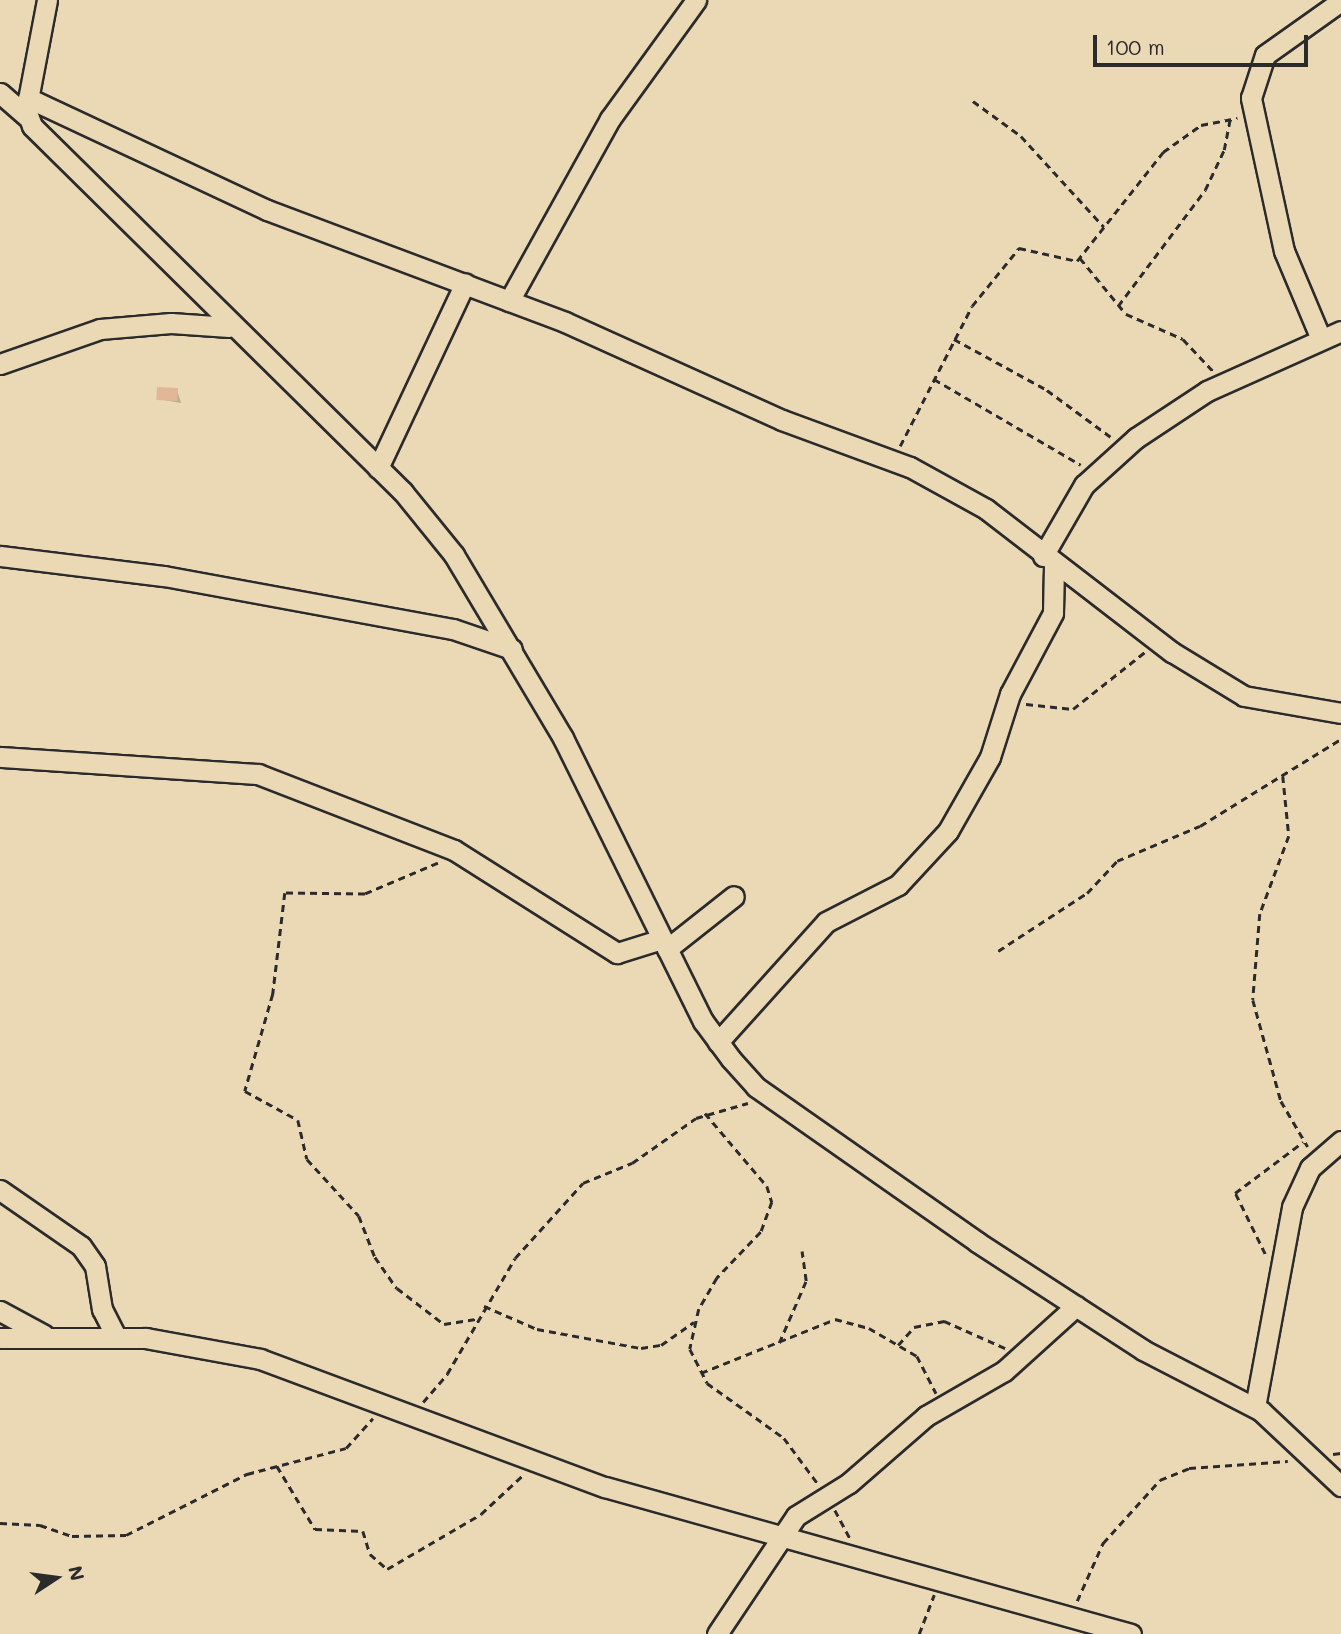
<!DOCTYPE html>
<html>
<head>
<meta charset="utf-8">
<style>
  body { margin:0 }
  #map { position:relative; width:1341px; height:1634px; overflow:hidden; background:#ebd9b6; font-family:Mali,sans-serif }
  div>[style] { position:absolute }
  .shadow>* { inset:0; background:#0003 }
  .building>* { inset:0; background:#e1b798; transform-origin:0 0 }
  .path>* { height:2.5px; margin-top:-1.25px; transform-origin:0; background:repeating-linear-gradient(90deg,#2b2b2b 0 7px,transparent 0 12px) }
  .roads { filter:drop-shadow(2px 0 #2b2b2b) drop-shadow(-2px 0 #2b2b2b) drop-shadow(0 2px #2b2b2b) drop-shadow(0 -2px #2b2b2b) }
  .minor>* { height:19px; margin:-9.5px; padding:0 9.5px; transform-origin:9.5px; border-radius:9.5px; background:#ebd9b6 }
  span { translate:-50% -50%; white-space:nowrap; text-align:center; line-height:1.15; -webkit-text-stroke:7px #ebd9b6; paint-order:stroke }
  .north { position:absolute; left:21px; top:1543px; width:70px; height:70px; -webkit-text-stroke:5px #ebd9b6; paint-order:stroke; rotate:77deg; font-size:19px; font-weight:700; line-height:28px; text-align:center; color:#2b2b2b }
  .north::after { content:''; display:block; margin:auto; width:24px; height:32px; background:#2b2b2b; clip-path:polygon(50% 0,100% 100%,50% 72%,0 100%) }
  .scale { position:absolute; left:1093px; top:35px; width:215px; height:32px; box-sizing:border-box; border:4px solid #2b2b2b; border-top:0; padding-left:9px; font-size:21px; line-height:24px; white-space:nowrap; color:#2b2b2b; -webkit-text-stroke:5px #ebd9b6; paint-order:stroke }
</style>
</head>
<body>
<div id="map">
  <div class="shadow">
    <i style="clip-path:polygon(177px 390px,181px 403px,158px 399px)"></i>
  </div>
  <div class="building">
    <i style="left:157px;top:387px;width:21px;height:13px;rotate:3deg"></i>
  </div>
  <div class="path">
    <i style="left:973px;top:101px;width:59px;rotate:36.1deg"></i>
    <i style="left:1021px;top:136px;width:123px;rotate:47.6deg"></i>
    <i style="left:1080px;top:258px;width:72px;rotate:50.6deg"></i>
    <i style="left:1126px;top:314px;width:62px;rotate:23.7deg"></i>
    <i style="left:1183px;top:339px;width:44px;rotate:46.8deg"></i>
    <i style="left:1118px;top:306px;width:145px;rotate:-53.1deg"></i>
    <i style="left:1205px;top:190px;width:44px;rotate:-64.6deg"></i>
    <i style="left:1224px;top:150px;width:33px;rotate:-79deg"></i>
    <i style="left:954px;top:339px;width:106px;rotate:28.7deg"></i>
    <i style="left:1047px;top:390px;width:79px;rotate:36.3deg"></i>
    <i style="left:934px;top:379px;width:170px;rotate:30.3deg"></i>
    <i style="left:900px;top:446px;width:157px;rotate:-62.8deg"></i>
    <i style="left:972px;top:306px;width:75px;rotate:-51deg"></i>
    <i style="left:1019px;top:248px;width:59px;rotate:12.6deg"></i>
    <i style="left:1077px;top:261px;width:139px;rotate:-51.7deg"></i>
    <i style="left:1163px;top:152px;width:47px;rotate:-35.4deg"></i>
    <i style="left:1201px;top:125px;width:37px;rotate:-11deg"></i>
    <i style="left:1026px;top:704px;width:47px;rotate:6.1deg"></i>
    <i style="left:1073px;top:709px;width:92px;rotate:-38.4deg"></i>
    <i style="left:1283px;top:776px;width:60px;rotate:84.3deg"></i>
    <i style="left:1289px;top:836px;width:83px;rotate:110.4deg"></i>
    <i style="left:1260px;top:914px;width:86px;rotate:94.7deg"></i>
    <i style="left:1253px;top:1000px;width:105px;rotate:74.5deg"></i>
    <i style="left:1281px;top:1101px;width:53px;rotate:59.6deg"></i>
    <i style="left:438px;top:863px;width:79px;rotate:157deg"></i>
    <i style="left:365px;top:894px;width:80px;rotate:-179.3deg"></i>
    <i style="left:285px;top:893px;width:102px;rotate:96.8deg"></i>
    <i style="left:273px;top:994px;width:101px;rotate:106.1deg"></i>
    <i style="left:245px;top:1091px;width:60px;rotate:28.7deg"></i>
    <i style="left:298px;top:1120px;width:40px;rotate:77deg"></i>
    <i style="left:307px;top:1159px;width:77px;rotate:47.6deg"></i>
    <i style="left:359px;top:1216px;width:44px;rotate:68.7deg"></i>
    <i style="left:375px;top:1257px;width:38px;rotate:55deg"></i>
    <i style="left:397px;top:1288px;width:59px;rotate:37.5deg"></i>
    <i style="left:444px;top:1324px;width:32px;rotate:-9deg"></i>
    <i style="left:998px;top:951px;width:106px;rotate:-33.1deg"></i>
    <i style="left:1087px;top:893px;width:44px;rotate:-46.8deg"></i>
    <i style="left:1117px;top:861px;width:90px;rotate:-22.9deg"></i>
    <i style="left:1200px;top:826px;width:166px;rotate:-31.7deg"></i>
    <i style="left:705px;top:1113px;width:96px;rotate:49.7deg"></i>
    <i style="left:767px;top:1186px;width:17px;rotate:73deg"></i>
    <i style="left:772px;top:1202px;width:32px;rotate:110deg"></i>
    <i style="left:761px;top:1232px;width:64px;rotate:133.7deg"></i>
    <i style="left:717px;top:1278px;width:36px;rotate:120deg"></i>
    <i style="left:699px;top:1309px;width:41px;rotate:102.7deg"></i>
    <i style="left:690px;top:1349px;width:38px;rotate:63deg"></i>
    <i style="left:707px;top:1383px;width:95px;rotate:35.5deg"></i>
    <i style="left:784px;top:1438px;width:57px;rotate:53.5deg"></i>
    <i style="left:1265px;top:1254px;width:68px;rotate:-116.2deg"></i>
    <i style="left:1235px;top:1193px;width:85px;rotate:-36.9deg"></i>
    <i style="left:484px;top:1306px;width:58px;rotate:23.5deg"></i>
    <i style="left:537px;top:1329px;width:106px;rotate:10.4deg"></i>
    <i style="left:641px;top:1348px;width:20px;rotate:-9deg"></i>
    <i style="left:661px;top:1345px;width:40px;rotate:-34.9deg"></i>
    <i style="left:779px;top:1343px;width:68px;rotate:-66.5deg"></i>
    <i style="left:806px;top:1281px;width:30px;rotate:-98deg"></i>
    <i style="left:898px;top:1345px;width:24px;rotate:-48deg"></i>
    <i style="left:914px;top:1327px;width:31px;rotate:-11deg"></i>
    <i style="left:944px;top:1321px;width:67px;rotate:23.9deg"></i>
    <i style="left:701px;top:1373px;width:144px;rotate:-21.9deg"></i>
    <i style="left:835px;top:1319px;width:35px;rotate:15deg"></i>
    <i style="left:869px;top:1328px;width:56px;rotate:30.3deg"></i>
    <i style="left:917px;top:1356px;width:42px;rotate:62.8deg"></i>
    <i style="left:423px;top:1402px;width:37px;rotate:-49deg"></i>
    <i style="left:447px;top:1374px;width:134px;rotate:-59.6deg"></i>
    <i style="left:515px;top:1258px;width:101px;rotate:-47.8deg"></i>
    <i style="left:583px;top:1183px;width:53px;rotate:-22.2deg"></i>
    <i style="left:632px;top:1163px;width:78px;rotate:-35.1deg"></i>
    <i style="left:696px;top:1118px;width:54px;rotate:-16.1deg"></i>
    <i style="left:1333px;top:1454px;width:8px;rotate:-7deg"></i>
    <i style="left:277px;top:1466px;width:74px;rotate:58.9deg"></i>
    <i style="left:315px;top:1529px;width:48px;rotate:2.4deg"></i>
    <i style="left:363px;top:1531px;width:24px;rotate:73deg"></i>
    <i style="left:370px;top:1554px;width:23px;rotate:41deg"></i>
    <i style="left:387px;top:1569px;width:109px;rotate:-30.3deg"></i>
    <i style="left:481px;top:1514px;width:57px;rotate:-42.9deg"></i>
    <i style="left:835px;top:1510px;width:32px;rotate:62deg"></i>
    <i style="left:0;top:1523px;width:40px;rotate:2.9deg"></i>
    <i style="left:40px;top:1525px;width:34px;rotate:19deg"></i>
    <i style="left:72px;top:1536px;width:54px;rotate:-1.1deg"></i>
    <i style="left:126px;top:1535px;width:136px;rotate:-26.8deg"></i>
    <i style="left:247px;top:1474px;width:102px;rotate:-14.7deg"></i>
    <i style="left:346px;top:1448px;width:40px;rotate:-48deg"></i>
    <i style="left:1077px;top:1601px;width:64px;rotate:-65.9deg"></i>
    <i style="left:1103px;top:1543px;width:85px;rotate:-47.9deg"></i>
    <i style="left:1160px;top:1480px;width:31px;rotate:-22deg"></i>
    <i style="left:1189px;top:1468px;width:99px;rotate:-4deg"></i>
    <i style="left:919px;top:1634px;width:42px;rotate:-69deg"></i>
  </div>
  <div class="roads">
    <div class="minor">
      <i style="left:47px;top:0;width:112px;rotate:100.8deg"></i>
      <i style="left:26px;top:110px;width:17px;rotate:69deg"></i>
      <i style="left:32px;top:126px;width:521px;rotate:44.61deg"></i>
      <i style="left:403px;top:492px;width:81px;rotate:51deg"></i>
      <i style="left:454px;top:555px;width:213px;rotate:59.2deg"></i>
      <i style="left:563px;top:738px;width:316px;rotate:63.7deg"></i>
      <i style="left:703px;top:1021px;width:47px;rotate:53.6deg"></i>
      <i style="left:731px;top:1059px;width:38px;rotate:48deg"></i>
      <i style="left:756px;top:1087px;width:270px;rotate:35deg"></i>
      <i style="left:977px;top:1242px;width:198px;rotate:33deg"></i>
      <i style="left:1143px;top:1350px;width:133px;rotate:27.3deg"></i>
      <i style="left:1261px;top:1411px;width:110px;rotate:43.2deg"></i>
      <i style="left:0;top:93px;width:35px;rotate:41deg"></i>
      <i style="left:28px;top:98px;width:264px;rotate:25.1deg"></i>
      <i style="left:267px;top:210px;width:318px;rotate:20.6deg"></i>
      <i style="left:565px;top:322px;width:238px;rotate:24.3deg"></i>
      <i style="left:782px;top:420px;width:136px;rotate:20.2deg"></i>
      <i style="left:910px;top:467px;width:87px;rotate:28.9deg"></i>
      <i style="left:986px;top:509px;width:235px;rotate:37.6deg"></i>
      <i style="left:1172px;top:652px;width:84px;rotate:31.4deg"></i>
      <i style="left:1244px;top:696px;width:98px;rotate:9.9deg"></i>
      <i style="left:509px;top:301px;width:208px;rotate:-61deg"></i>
      <i style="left:610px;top:119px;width:147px;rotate:-54.1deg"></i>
      <i style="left:1321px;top:339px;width:95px;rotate:-112.8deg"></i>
      <i style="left:1284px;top:251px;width:157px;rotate:-102.2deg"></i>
      <i style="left:1251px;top:98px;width:45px;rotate:-72deg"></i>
      <i style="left:1265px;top:55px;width:93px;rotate:-35.4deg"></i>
      <i style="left:0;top:364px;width:106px;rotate:-19.3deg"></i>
      <i style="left:100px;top:329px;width:71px;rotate:-4.8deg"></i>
      <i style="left:171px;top:323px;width:58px;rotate:3.9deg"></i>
      <i style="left:378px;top:468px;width:204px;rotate:-64.8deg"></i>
      <i style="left:0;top:556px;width:165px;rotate:7deg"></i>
      <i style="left:164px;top:576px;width:294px;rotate:10.4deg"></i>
      <i style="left:453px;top:629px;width:62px;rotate:18.7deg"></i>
      <i style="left:1043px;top:556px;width:82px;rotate:-60deg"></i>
      <i style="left:1084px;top:485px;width:70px;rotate:-42.1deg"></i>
      <i style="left:1136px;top:438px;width:85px;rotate:-33.5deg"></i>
      <i style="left:1207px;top:391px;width:147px;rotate:-24.1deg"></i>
      <i style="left:0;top:757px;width:259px;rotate:3.8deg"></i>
      <i style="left:258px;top:774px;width:210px;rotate:21.2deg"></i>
      <i style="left:454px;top:850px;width:193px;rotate:32.3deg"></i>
      <i style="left:617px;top:953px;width:47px;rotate:-17.3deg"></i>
      <i style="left:667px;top:949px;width:85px;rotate:-38.3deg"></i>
      <i style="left:718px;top:1042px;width:161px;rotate:-48deg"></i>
      <i style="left:826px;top:922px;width:81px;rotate:-27.2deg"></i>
      <i style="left:898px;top:885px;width:74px;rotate:-47.2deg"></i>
      <i style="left:948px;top:831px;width:85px;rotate:-60.4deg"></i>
      <i style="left:990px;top:757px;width:66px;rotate:-72.4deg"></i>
      <i style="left:1010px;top:694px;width:92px;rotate:-62deg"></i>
      <i style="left:1053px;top:613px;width:48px;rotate:-88.8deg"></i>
      <i style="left:0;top:1190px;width:98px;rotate:34.7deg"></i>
      <i style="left:81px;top:1246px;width:24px;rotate:55deg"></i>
      <i style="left:95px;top:1266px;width:44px;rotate:80.8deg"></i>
      <i style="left:102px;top:1309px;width:30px;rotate:63deg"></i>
      <i style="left:0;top:1311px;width:50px;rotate:28.6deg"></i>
      <i style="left:0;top:1338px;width:146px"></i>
      <i style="left:146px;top:1338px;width:116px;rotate:10.4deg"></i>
      <i style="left:260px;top:1359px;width:368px;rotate:20.4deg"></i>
      <i style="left:605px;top:1487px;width:546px;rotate:15.61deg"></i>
      <i style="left:1255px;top:1407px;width:203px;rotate:-79.5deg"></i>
      <i style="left:1292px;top:1207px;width:43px;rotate:-65.2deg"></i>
      <i style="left:1310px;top:1168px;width:41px;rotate:-41.1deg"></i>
      <i style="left:717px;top:1634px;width:142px;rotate:-56.2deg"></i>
      <i style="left:796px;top:1516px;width:62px;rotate:-31.9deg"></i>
      <i style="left:849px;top:1483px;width:102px;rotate:-41deg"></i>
      <i style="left:926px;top:1416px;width:90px;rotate:-30deg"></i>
      <i style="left:1004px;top:1371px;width:97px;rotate:-42.1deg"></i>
    </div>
  </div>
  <div class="north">N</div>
  <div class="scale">100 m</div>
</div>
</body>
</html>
